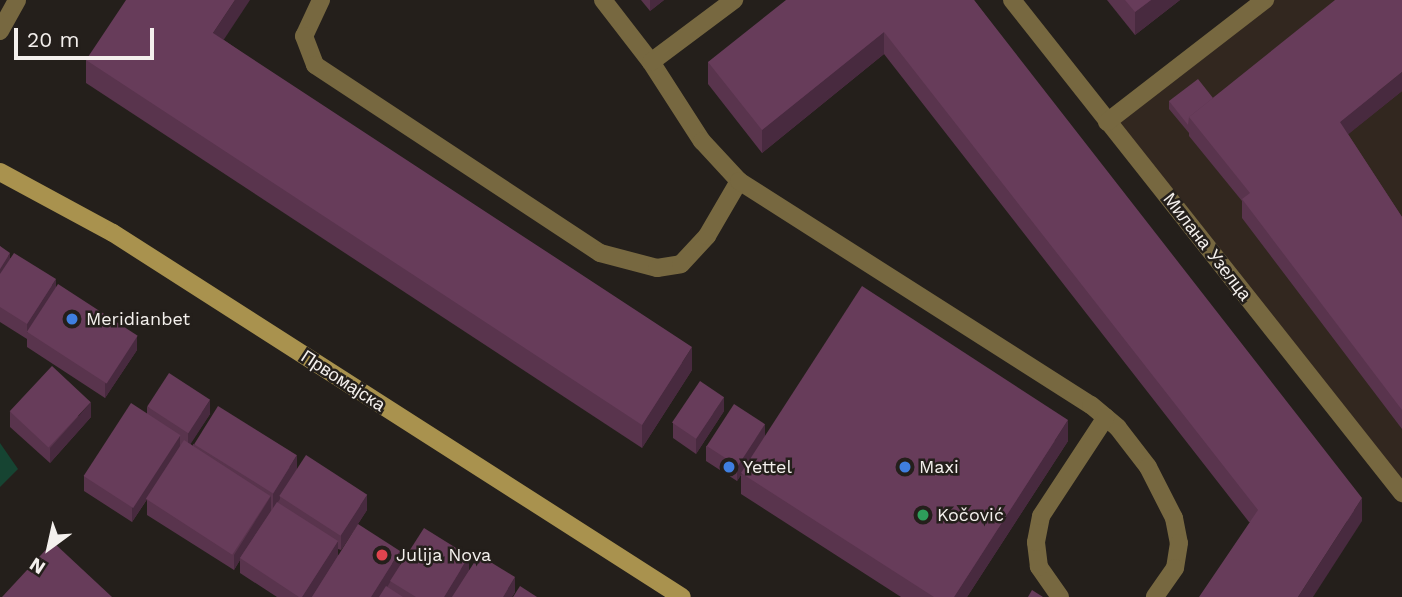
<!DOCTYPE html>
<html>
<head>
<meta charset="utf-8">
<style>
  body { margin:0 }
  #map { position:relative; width:1402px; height:597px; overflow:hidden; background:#241f1b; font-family:"Work Sans",sans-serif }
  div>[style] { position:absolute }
  .built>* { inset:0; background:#32271f }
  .green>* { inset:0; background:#164432 }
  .service>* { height:18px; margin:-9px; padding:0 9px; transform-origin:9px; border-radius:9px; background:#776840 }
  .minor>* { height:18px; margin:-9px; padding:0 9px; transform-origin:9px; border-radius:9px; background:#776840 }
  .secondary>* { height:18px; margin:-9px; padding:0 9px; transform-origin:9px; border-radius:9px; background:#a9924e }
  .wall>* { inset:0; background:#59344d }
  .shaded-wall>* { inset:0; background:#482a3f }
  .building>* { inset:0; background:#673c5a; transform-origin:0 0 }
  .dots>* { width:19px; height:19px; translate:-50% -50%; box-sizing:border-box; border:4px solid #241f1b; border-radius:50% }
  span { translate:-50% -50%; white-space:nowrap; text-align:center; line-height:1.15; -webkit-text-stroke:5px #241f1b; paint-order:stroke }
  .street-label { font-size:18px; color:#f4f0ed }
  .poi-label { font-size:18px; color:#f4f0ed }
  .left { translate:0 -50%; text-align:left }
  .north { position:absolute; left:14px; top:513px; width:70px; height:70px; -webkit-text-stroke:5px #241f1b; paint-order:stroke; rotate:213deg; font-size:19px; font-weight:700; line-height:28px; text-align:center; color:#f4f0ed }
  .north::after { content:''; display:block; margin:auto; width:24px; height:32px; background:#f4f0ed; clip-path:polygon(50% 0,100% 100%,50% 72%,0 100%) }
  .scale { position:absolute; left:14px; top:28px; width:140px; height:32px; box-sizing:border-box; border:4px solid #f4f0ed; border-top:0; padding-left:9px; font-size:21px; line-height:24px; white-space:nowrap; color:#f4f0ed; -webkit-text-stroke:5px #241f1b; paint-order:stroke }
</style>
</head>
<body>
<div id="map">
  <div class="built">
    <i style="clip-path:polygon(1265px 0,1402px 0,1402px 493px,1107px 122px)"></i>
  </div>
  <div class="green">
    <i style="clip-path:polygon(0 443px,18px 469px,0 487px)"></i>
  </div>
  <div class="service">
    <i style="left:321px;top:0;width:40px;rotate:115deg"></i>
    <i style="left:304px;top:36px;width:31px;rotate:69deg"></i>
    <i style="left:315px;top:65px;width:341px;rotate:33.4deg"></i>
    <i style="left:600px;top:253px;width:59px;rotate:14.7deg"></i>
    <i style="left:657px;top:268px;width:24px;rotate:-9deg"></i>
    <i style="left:681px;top:264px;width:38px;rotate:-47deg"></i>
    <i style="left:707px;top:236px;width:64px;rotate:-59.8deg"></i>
    <i style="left:603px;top:0;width:78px;rotate:52.3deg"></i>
    <i style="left:651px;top:62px;width:94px;rotate:57.2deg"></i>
    <i style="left:702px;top:141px;width:54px;rotate:47.2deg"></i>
    <i style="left:739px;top:181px;width:417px;rotate:32.5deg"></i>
    <i style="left:1091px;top:405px;width:35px;rotate:40deg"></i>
    <i style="left:1118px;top:428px;width:49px;rotate:52.4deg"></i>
    <i style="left:1148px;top:467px;width:57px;rotate:63deg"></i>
    <i style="left:1174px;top:518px;width:25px;rotate:79deg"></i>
    <i style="left:1179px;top:543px;width:25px;rotate:99deg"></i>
    <i style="left:1175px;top:568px;width:35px;rotate:125deg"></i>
    <i style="left:1060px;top:597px;width:37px;rotate:-125deg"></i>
    <i style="left:1039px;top:567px;width:25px;rotate:-97deg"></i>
    <i style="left:1036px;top:542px;width:26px;rotate:-79deg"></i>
    <i style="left:1041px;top:516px;width:118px;rotate:-56.7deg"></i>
  </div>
  <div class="minor">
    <i style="left:1012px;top:0;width:629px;rotate:51.65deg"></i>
    <i style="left:0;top:31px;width:35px;rotate:-61deg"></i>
    <i style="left:651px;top:62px;width:104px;rotate:-36.8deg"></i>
    <i style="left:1107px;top:122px;width:200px;rotate:-37.7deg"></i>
  </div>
  <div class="secondary">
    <i style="left:0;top:172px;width:128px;rotate:28.4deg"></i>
    <i style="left:113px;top:233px;width:675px;rotate:32.61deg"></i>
  </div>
  <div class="wall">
    <i style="clip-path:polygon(641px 0,664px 0,650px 11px)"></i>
    <i style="clip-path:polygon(974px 0,1362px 521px,1249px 522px,884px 54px,762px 153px,708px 84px,708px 62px)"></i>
    <i style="clip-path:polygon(1107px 0,1180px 0,1135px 35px)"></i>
    <i style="clip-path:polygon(224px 40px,692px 370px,642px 448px,86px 83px,86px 60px)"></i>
    <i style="clip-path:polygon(1402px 91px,1348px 134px,1402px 217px,1402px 429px,1242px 218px,1242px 201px,1189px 136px,1189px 133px,1169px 109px,1169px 101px)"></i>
    <i style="clip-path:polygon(0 246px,10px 258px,56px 288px,137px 350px,105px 398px,27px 347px,27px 339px,0 322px)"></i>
    <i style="clip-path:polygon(147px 407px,210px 414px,190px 444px,193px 446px,193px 444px,297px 469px,367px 510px,341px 550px,338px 549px,338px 555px,400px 565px,469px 570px,515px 592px,512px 597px,277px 597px,240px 573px,240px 560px,234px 570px,147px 515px,147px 500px,156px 486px,132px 522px,84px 491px,84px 476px,147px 414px)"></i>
    <i style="clip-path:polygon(724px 411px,696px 454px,673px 438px,673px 423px)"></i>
    <i style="clip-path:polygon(10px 412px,91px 417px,50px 463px,10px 427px)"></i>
    <i style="clip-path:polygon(765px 437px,1068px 441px,967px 597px,901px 597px,741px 494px,741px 475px,737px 481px,706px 461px,706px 446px)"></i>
  </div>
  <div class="shaded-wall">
    <i style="clip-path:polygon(235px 0,250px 0,213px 56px,213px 33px)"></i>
    <i style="clip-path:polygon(650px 0,664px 0,650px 11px)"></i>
    <i style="clip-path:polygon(1151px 0,1180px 0,1135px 35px,1135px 12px)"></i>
    <i style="clip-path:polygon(884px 32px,884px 54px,762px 153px,762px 130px)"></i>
    <i style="clip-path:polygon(1402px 72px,1402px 91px,1340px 141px,1340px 122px)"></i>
    <i style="clip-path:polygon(10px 253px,10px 268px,0 284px,0 269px)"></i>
    <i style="clip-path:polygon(56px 279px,56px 294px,27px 333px,27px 324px)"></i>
    <i style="clip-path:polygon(137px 336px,137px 350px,105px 398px,105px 384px)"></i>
    <i style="clip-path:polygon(692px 347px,692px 370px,642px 448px,642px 425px)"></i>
    <i style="clip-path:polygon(724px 397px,724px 411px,696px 454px,696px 439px)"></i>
    <i style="clip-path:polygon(210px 400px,210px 414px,188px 448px,188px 433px)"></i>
    <i style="clip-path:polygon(91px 402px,91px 417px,50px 463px,50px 448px)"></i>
    <i style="clip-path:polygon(1068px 420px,1068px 441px,967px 597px,954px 597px)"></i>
    <i style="clip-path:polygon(765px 424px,765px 439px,737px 481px,737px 466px)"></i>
    <i style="clip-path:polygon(180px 435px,180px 449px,132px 522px,132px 507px)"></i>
    <i style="clip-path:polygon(297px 455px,297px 470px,280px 496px,280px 499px,273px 509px,273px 494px)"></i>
    <i style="clip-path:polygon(367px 495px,367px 510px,341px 550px,341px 535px)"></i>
    <i style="clip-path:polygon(271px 496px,271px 511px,240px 558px,240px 560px,234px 570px,234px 555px)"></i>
    <i style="clip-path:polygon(1362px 498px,1362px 521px,1313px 597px,1298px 597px)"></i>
    <i style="clip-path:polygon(338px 541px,338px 556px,312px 597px,302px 597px)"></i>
    <i style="clip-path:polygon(400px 551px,400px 566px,381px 597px,371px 597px)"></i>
    <i style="clip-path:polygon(469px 556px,469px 571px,453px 597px,444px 597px)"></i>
    <i style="clip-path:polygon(515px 577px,515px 592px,512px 597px,503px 597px)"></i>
  </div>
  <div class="building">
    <i style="clip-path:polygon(126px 0,235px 0,213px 33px,692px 347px,642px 425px,86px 60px)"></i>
    <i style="clip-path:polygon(786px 0,974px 0,1362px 498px,1298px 597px,1199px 597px,1258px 510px,884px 32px,762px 130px,708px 62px)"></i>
    <i style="clip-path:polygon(1125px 0,1151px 0,1135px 12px)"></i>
    <i style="clip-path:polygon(1335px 0,1402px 0,1402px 72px,1340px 122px,1402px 217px,1402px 410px,1242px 199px,1250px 193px,1189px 117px)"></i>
    <i style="clip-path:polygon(1198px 79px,1213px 98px,1189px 117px,1188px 125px,1169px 101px)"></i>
    <i style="clip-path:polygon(0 246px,10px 253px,0 269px)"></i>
    <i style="clip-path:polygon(14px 253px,56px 279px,27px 324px,0 307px,0 274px)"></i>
    <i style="left:58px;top:284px;width:95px;height:57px;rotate:33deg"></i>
    <i style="clip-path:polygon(862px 286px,1068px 420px,954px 597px,934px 597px,741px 473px)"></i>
    <i style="left:52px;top:366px;width:53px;height:62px;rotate:43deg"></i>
    <i style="left:169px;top:373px;width:49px;height:40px;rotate:33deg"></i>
    <i style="left:700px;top:381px;width:29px;height:50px;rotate:34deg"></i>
    <i style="left:131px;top:403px;width:59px;height:87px;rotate:33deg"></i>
    <i style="left:734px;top:404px;width:37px;height:50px;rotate:33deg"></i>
    <i style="left:218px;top:406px;width:93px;height:45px;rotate:32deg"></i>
    <i style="left:184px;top:440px;width:103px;height:70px;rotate:33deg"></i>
    <i style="left:306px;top:455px;width:73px;height:49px;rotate:33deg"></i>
    <i style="clip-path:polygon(277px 502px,338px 541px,302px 597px,299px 597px,240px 558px)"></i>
    <i style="clip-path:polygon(358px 524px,400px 551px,371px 597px,312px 597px)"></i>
    <i style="clip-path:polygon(424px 528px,469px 556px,444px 597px,416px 597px,390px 581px)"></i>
    <i style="clip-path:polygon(53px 542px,112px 597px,2px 597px)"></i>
    <i style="clip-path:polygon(479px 555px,515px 577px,503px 597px,452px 597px)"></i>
    <i style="clip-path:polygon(386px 586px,403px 597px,379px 597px)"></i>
    <i style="clip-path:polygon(520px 586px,537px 597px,513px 597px)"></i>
    <i style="clip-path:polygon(1032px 590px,1043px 597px,1028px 597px)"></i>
  </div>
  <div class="dots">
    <i style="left:72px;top:319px;background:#3f7fe0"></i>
    <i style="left:729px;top:467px;background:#3f7fe0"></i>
    <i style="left:905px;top:467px;background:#3f7fe0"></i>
    <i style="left:923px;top:515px;background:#2e9e5b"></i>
    <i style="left:382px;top:555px;background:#e0444e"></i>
  </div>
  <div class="street-label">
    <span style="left:1207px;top:247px;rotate:52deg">Милана Узелца</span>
    <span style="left:343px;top:381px;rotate:33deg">Првомајска</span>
  </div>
  <div class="poi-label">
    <span class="left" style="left:86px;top:319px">Meridianbet</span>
    <span class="left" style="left:743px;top:467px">Yettel</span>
    <span class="left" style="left:919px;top:467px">Maxi</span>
    <span class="left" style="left:937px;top:515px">Kočović</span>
    <span class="left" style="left:396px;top:555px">Julija Nova</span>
  </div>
  <div class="north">N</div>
  <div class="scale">20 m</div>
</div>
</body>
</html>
